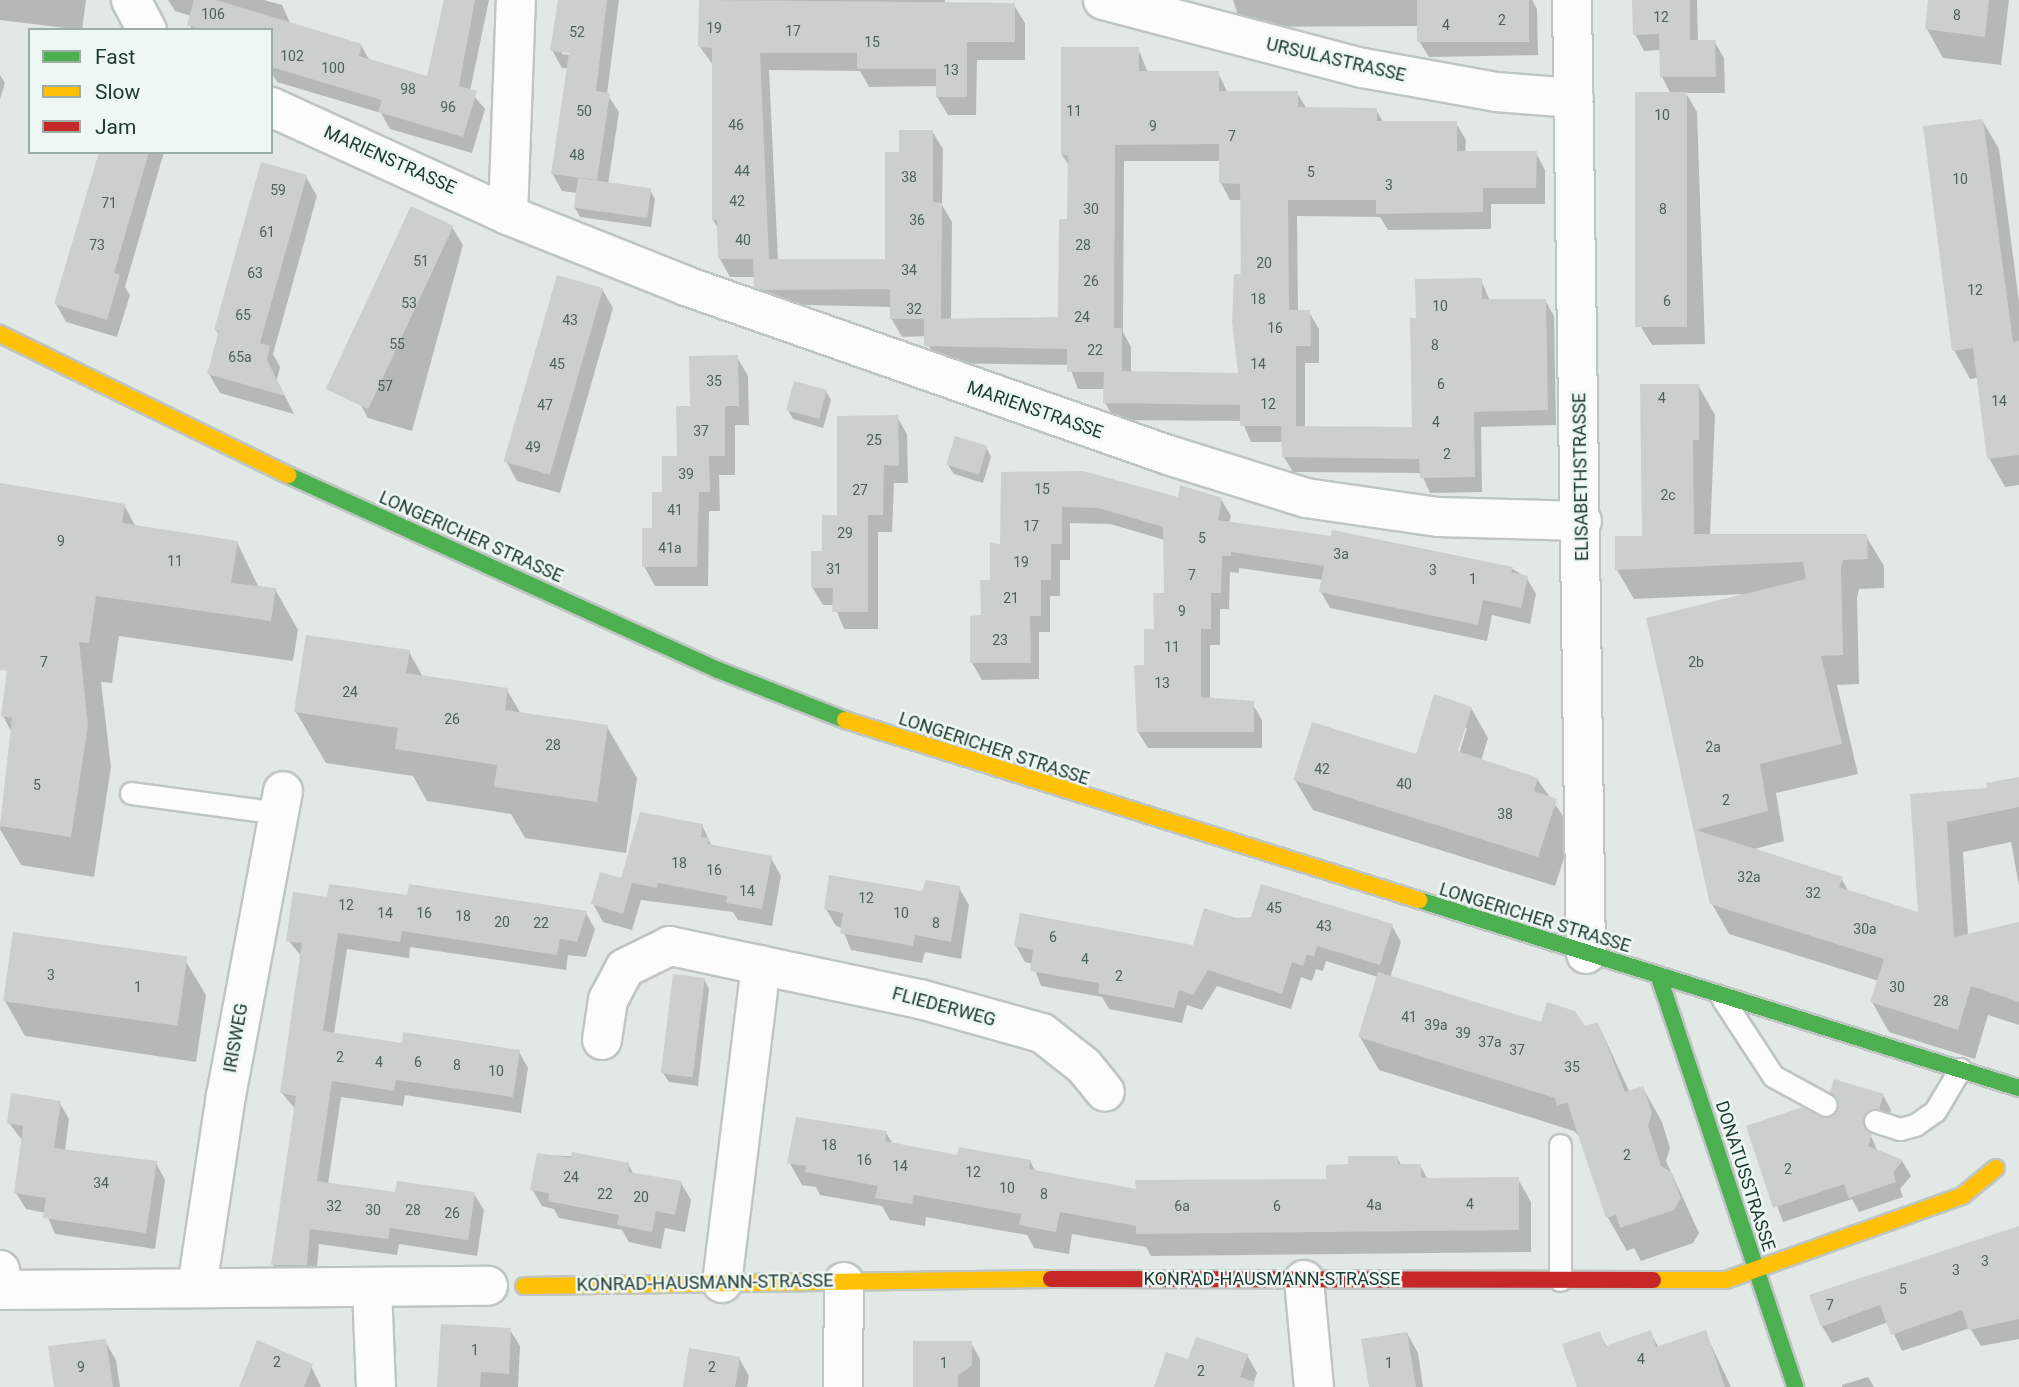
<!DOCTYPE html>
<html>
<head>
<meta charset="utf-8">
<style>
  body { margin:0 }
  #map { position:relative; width:2019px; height:1387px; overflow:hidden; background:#e2e8e5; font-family:Roboto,sans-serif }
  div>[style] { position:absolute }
  .shadow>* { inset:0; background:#0003 }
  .building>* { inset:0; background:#cbd0ce; transform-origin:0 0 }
  .roads { filter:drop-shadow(2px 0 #bfc5c2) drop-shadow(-2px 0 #bfc5c2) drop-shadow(0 2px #bfc5c2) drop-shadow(0 -2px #bfc5c2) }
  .lane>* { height:21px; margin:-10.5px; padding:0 10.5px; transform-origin:10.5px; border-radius:10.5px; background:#fbfcfb }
  .street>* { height:38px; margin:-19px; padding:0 19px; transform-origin:19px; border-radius:19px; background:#fbfcfb }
  .fast>* { height:16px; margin:-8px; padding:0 8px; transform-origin:8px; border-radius:8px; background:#4caf50 }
  .slow>* { height:16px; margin:-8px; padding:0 8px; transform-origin:8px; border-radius:8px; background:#ffc107 }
  .jam>* { height:16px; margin:-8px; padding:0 8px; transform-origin:8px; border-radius:8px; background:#c62828 }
  span { translate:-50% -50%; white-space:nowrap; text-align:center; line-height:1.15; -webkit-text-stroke:5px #eff7f4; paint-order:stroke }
  .number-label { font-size:14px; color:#4c615b }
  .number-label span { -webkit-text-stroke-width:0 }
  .street-label { font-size:18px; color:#203b34 }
  .legend { position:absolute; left:28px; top:28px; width:245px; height:126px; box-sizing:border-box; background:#eff7f4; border:2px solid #9caca7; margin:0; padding:9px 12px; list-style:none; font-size:21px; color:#203b34 }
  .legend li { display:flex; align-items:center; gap:14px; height:35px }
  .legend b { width:35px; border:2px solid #9caca7 }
</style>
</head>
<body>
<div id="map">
  <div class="shadow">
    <i style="clip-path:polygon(0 0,86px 0,82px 30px,0 20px)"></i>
    <i style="clip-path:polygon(168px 0,264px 0,282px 5px,291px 25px,361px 45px,370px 61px,428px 79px,444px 0,489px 0,470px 91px,485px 109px,472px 153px,390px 129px,381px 113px,277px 82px,271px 72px,271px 30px,191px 30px,191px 16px,175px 11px)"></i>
    <i style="clip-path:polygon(evenodd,560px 0,619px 0,607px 94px,619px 112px,608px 184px,650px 190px,655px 199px,651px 227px,580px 217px,575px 208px,577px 193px,562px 191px,552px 173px,568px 68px,562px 68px,552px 50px,560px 0,562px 51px,578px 53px,577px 56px,562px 54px,562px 51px)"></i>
    <i style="clip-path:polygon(evenodd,701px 0,945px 0,945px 4px,1014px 5px,1025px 23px,1025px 60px,977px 60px,976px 115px,948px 115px,937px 97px,937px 86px,869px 87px,860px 71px,769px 70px,778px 260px,886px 260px,901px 154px,932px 131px,943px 149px,942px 205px,952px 222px,951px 321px,1060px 319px,1069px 221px,1070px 167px,1062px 155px,1138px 48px,1148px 73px,1218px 73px,1228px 93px,1297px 93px,1307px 109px,1376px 110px,1384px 123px,1456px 123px,1466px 140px,1465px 153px,1536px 153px,1545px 170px,1545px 204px,1491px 204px,1491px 229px,1388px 230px,1380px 217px,1297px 216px,1298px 312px,1309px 312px,1319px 329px,1319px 363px,1305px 363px,1305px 428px,1414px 429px,1418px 319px,1481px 280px,1490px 301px,1545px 300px,1554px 316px,1556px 425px,1481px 427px,1482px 492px,1430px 493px,1421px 473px,1293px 472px,1284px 457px,1283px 442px,1251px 442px,1242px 421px,1115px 420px,1105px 403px,1105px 389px,1078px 389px,1069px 365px,935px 363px,926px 336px,902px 337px,891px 318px,891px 307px,766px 304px,755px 277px,730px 277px,720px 259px,719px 230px,713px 220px,713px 65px,700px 47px,701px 0,1124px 161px,1220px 161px,1221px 183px,1230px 200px,1242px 200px,1239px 375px,1131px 373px,1131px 347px,1123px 332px,1124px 161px)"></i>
    <i style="clip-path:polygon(1233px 0,1532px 0,1537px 9px,1538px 55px,1429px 57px,1419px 41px,1419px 26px,1242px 27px)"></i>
    <i style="clip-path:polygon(1635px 0,1697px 0,1698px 42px,1714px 41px,1724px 58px,1725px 93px,1686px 93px,1697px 112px,1705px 344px,1652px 345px,1641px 327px,1671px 94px,1662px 77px,1661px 50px,1644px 51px,1635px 34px)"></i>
    <i style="clip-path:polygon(1930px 0,2009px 0,2001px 65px,1943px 58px,1927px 29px)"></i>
    <i style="clip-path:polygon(0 75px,5px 83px,0 99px)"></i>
    <i style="clip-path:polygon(1982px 120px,1999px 149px,2019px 302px,2019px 485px,2005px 487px,1989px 458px,1978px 378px,1970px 379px,1954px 350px)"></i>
    <i style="clip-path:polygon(100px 152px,164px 152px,125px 287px,130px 295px,117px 337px,66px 322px,56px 304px)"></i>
    <i style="clip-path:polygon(306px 177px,317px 196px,273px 354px,280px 367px,277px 380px,294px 414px,220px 393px,209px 374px,220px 336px,216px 330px)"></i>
    <i style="clip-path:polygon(452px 227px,463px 245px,412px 431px,368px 418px,358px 400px)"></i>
    <i style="clip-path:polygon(602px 289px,613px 308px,560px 493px,517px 481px,506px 461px)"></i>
    <i style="clip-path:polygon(737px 357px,748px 376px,749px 425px,735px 425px,735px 475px,719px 475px,720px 511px,709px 511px,708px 586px,655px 586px,644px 566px,692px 408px)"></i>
    <i style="clip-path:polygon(1698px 385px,1715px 415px,1710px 536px,1866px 536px,1884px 566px,1884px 588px,1859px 589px,1857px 598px,1859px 684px,1837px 685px,1858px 774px,1776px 793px,1784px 841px,1751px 850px,1841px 878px,1849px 892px,1920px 914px,1912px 795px,1989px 789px,2019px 779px,2019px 886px,2011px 842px,1963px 852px,1968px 935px,2019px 924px,2019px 1025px,1988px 1015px,1975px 1059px,1889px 1032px,1872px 1002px,1879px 981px,1729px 934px,1712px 904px,1648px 620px,1744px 594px,1634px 599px,1617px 570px,1644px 537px)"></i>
    <i style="clip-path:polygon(826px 391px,831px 400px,823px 428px,793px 419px,788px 410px)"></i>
    <i style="clip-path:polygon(897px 417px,907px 434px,908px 483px,894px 483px,892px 532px,878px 532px,878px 629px,844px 629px,834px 605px,823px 605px,812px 587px,839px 517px)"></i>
    <i style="clip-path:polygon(986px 447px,991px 457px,983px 483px,954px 474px,948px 465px)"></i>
    <i style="clip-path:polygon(1002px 473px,1179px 499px,1221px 499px,1231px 516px,1229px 523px,1511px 568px,1526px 577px,1536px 594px,1530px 624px,1492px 615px,1487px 641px,1330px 608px,1321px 592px,1323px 580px,1239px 568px,1239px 573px,1230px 572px,1229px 609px,1220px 609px,1220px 645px,1210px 645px,1210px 699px,1252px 703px,1262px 720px,1262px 748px,1148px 748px,1138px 732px,1145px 667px,1165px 594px,1165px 540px,1110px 524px,1070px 523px,1070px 560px,1060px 560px,1060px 596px,1050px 596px,1050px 632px,1039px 632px,1039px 679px,982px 680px,972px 663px,1002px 545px)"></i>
    <i style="clip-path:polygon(0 485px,124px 505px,136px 527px,237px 542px,259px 588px,275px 589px,298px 630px,293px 661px,119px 636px,112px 683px,101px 682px,111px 767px,94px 877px,21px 865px,0 829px,11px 731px,3px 716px,17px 615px,0 613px)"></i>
    <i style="clip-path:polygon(409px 652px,423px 677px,507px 690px,521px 714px,607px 727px,637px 778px,626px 853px,525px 838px,511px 814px,427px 801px,413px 776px,326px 763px,296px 712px)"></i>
    <i style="clip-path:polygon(evenodd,1471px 708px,1488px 738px,1481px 761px,1537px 779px,1573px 830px,1555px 886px,1313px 810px,1295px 780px,1417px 756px,1471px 708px,1463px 728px,1467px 728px,1457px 760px,1453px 759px,1463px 728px)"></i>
    <i style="clip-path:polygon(702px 825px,712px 847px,771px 858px,781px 876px,772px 926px,738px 920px,733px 912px,641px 900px,632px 930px,603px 922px,593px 904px)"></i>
    <i style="clip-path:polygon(959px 888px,969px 905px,961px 959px,925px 952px,922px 963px,851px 950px,842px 928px,836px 926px,826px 909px)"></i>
    <i style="clip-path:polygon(409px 897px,586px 913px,595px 929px,586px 957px,568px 955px,566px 970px,410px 947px,409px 958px,347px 949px,334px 1034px,403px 1045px,519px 1052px,528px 1068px,521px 1113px,405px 1095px,403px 1106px,341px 1097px,328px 1184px,397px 1194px,474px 1194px,484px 1210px,477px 1256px,399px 1244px,397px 1255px,319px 1244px,316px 1281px,282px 1281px,273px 1265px,296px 1110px,282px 1093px,302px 957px,288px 940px,329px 899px)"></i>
    <i style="clip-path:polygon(1236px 920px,1392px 926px,1401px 942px,1390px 978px,1542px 1024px,1584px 1028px,1598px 1024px,1630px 1093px,1643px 1088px,1662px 1122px,1670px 1148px,1666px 1161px,1699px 1233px,1693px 1243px,1641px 1261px,1634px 1248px,1627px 1251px,1608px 1218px,1581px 1138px,1574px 1131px,1379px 1070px,1360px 1037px,1378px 977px,1326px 961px,1323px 971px,1316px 969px,1312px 981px,1301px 977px,1291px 1009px,1217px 986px,1202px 1010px,1187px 1005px,1182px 1023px,1109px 1009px,1102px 997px,1041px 986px,1033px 964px,1025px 962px,1016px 946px,1194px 947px)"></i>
    <i style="clip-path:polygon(185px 960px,206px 995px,196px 1062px,25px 1036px,5px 1001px)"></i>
    <i style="clip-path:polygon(704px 979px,709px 989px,698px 1086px,669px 1082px,663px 1073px)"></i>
    <i style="clip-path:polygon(1883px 1095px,1891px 1110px,1887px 1123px,1875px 1125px,1871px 1136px,1878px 1152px,1902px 1161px,1911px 1176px,1900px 1189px,1903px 1197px,1859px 1212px,1852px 1199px,1783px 1222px,1748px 1127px,1833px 1118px)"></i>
    <i style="clip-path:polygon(59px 1102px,69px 1119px,65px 1151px,156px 1163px,165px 1180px,155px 1249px,55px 1234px,46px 1213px,26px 1209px,16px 1193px,22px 1140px,9px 1123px)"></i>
    <i style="clip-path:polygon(886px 1133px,893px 1144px,959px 1157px,1030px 1161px,1036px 1172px,1137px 1191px,1328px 1181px,1350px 1166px,1397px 1158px,1402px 1166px,1420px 1165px,1428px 1180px,1518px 1179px,1531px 1202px,1531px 1252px,1151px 1256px,1146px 1247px,1072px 1234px,1069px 1254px,1034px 1248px,1027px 1235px,926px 1217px,925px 1226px,890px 1220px,882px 1206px,820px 1195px,816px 1187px,802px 1185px,789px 1162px)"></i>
    <i style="clip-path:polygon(539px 1155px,593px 1157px,628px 1164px,634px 1175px,681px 1183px,691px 1200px,685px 1232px,665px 1228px,661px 1249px,629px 1242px,622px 1230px,559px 1218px,554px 1209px,542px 1206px,532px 1189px)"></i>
    <i style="clip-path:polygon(2019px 1228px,2019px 1339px,1981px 1346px,1970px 1328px,1902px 1351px,1888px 1322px,1832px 1343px,1822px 1326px)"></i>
    <i style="clip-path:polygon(510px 1330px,520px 1346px,518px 1387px,439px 1387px)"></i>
    <i style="clip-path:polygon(1650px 1332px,1659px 1348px,1705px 1332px,1731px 1387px,1578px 1387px,1599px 1333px,1607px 1347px)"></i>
    <i style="clip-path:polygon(1407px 1333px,1418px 1353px,1423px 1387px,1371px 1387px)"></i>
    <i style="clip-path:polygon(105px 1341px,116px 1360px,120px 1387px,56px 1387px)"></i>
    <i style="clip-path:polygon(971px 1343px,980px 1359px,980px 1387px,916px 1387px)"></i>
    <i style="clip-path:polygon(1247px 1355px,1257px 1373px,1252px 1387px,1156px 1387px,1189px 1362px)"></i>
    <i style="clip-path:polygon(739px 1358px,749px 1376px,747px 1387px,684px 1387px)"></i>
    <i style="clip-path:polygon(311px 1366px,321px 1387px,239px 1387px)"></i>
    <i style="clip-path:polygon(1868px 1377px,1874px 1387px,1842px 1387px,1842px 1385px)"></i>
  </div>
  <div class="building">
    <i style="clip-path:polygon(194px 0,216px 0,362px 44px,359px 56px,427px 76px,444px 0,475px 0,459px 86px,477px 91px,463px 137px,378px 112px,382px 100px,271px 67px,271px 30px,203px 30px,187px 25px)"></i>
    <i style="clip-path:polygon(558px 0,607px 0,596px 91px,610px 93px,597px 180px,551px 174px,569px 53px,550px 51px)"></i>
    <i style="clip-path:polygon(699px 0,1015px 3px,1015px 42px,967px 42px,967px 97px,936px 97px,936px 69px,857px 69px,857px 53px,760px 53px,769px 259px,885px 259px,885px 152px,899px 152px,899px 130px,933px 130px,933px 202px,942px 203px,941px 319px,890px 319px,890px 289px,764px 290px,754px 287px,753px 259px,718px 259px,717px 220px,712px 220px,712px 48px,698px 47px)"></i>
    <i style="left:1417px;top:0;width:112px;height:42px"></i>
    <i style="clip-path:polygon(1632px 0,1690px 0,1690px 40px,1715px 40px,1716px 77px,1660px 77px,1659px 34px,1633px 35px)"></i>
    <i style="clip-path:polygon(1928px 0,1989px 0,1985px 37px,1925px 29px)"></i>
    <i style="clip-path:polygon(evenodd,1061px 47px,1139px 47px,1139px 71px,1219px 71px,1219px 91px,1298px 91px,1298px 107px,1377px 108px,1377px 121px,1457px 121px,1457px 151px,1537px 151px,1536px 188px,1483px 188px,1483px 212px,1376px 214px,1376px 200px,1288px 200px,1289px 310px,1310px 310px,1311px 346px,1296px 346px,1296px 426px,1240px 426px,1240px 405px,1103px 403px,1104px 372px,1067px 372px,1067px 349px,924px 346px,924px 319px,1058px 317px,1059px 219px,1067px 219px,1068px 155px,1061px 155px,1061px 47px,1219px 144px,1219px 183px,1240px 184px,1241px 274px,1234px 274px,1232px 322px,1238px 373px,1122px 371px,1122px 328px,1114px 328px,1115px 145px,1219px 144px)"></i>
    <i style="left:1635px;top:92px;width:52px;height:235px"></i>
    <i style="clip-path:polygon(1983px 119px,2013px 342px,2019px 341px,2019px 455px,1987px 459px,1973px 348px,1952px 351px,1923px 126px)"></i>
    <i style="clip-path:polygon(99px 152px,149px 152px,114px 273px,120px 275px,107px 320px,54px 304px)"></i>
    <i style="clip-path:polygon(261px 162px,307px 175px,260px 343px,270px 346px,267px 360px,285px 396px,207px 374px,219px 331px,214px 330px)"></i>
    <i style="left:578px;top:178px;width:74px;height:30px;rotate:8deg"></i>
    <i style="left:411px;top:206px;width:47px;height:202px;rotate:25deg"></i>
    <i style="left:557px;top:275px;width:48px;height:194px;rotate:16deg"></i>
    <i style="clip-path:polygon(1482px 278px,1482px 299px,1546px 299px,1548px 410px,1474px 412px,1475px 477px,1420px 478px,1419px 459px,1282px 457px,1281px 426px,1412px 427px,1410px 318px,1416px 318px,1415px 279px)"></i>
    <i style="clip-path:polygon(738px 355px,739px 406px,725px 406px,725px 456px,709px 456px,710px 492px,699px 492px,697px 567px,642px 567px,642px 528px,652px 528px,652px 492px,662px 492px,662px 456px,677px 456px,676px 406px,690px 406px,689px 356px)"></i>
    <i style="left:794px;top:381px;width:34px;height:30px;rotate:15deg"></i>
    <i style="clip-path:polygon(1640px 384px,1699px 384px,1699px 440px,1693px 440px,1694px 534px,1867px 534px,1868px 559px,1843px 560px,1841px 567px,1843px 655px,1821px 656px,1842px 744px,1760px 764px,1768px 811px,1696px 830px,1843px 877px,1839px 887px,1918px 912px,1910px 794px,1987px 788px,1986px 783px,2019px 777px,2019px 807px,1947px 822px,1954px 937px,2019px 922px,2019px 1002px,1971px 986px,1958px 1030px,1911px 1015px,1870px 1002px,1884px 959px,1710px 904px,1646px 618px,1806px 579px,1803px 562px,1615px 570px,1615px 536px,1642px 536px)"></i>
    <i style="clip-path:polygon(898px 415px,899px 466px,884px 465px,883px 515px,868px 515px,868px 612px,832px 612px,833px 588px,811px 588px,811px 551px,822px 551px,822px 515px,837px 515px,837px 416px)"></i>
    <i style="left:955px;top:436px;width:34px;height:30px;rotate:17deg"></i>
    <i style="clip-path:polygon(1083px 471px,1178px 497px,1180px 485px,1222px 498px,1218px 520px,1331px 536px,1332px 530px,1513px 567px,1511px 572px,1528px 576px,1521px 608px,1483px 600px,1478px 625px,1319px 592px,1324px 566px,1231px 552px,1231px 556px,1222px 556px,1221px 593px,1211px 593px,1211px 629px,1201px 629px,1201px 697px,1254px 701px,1254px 732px,1137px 732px,1134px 665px,1144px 665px,1144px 629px,1154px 629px,1153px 593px,1164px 593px,1163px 527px,1099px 508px,1062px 507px,1062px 544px,1051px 544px,1051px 580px,1041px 580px,1041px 616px,1030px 616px,1031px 663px,970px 663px,970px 616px,981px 615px,980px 580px,990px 580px,990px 543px,1000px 544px,1001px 472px)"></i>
    <i style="clip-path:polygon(0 483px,125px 504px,122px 523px,238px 541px,231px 583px,276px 588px,271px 621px,96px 596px,89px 643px,79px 642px,88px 725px,71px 837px,0 826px,12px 718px,1px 716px,7px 671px,0 670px)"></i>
    <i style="clip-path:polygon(306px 635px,410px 650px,406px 673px,508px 688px,505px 710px,608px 725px,597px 802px,494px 787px,497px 765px,395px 749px,398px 728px,294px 712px)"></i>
    <i style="clip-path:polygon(1434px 694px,1472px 707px,1458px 751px,1538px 778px,1534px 791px,1557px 799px,1538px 857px,1293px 780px,1312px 722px,1416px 754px)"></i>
    <i style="clip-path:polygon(640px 812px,703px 824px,701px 837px,709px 838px,708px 844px,772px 856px,762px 909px,726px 903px,727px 896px,658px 883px,657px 888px,632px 883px,623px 914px,591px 904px,600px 872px,621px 878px)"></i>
    <i style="clip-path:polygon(829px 875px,922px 891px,926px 880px,960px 886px,951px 942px,915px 935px,913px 946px,840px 933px,843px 913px,824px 909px)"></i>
    <i style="clip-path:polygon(329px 884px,407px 895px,409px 884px,587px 911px,577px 942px,560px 939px,557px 955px,402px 931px,400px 942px,338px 933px,323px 1031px,402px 1043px,403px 1032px,520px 1050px,513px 1097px,396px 1080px,394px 1091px,332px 1081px,317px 1181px,395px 1192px,397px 1181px,475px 1192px,468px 1240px,390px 1228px,388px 1239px,310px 1229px,307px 1265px,271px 1265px,296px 1096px,280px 1093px,302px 943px,286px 941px,293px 892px,327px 897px)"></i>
    <i style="clip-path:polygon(1261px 884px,1393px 924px,1380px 965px,1317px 946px,1314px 957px,1307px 954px,1303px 966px,1292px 962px,1282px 994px,1208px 970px,1193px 995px,1179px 990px,1174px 1008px,1098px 993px,1099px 983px,1030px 971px,1033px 950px,1014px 946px,1020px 913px,1193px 945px,1204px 908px,1236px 918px,1251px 917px)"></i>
    <i style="left:13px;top:932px;width:176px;height:70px;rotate:8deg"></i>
    <i style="clip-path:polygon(1378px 972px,1541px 1022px,1547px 1002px,1575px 1011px,1585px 1026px,1598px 1022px,1625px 1092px,1643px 1086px,1652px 1113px,1648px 1126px,1661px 1166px,1671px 1172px,1681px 1198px,1674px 1210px,1620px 1228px,1616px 1215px,1606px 1218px,1567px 1102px,1557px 1106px,1555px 1098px,1358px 1037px)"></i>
    <i style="left:673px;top:974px;width:32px;height:100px;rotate:7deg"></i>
    <i style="clip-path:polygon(1834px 1079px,1884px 1094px,1879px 1109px,1867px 1111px,1862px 1123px,1872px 1134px,1868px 1146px,1903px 1160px,1893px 1173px,1896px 1182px,1849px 1198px,1844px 1184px,1773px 1208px,1746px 1126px,1802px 1107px,1820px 1117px,1832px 1116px,1839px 1105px,1830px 1092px)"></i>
    <i style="clip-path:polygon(11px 1093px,61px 1101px,54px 1148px,157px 1161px,146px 1233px,43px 1218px,46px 1198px,14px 1193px,23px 1126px,7px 1123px)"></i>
    <i style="clip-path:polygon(796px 1117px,887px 1131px,885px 1141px,957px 1155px,959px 1147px,1031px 1160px,1029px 1169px,1136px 1189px,1135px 1180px,1326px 1179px,1326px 1165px,1348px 1164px,1348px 1156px,1398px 1156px,1398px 1164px,1421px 1164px,1421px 1178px,1519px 1177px,1519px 1230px,1136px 1234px,1136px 1226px,1060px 1212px,1056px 1232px,1019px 1225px,1021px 1214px,914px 1195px,912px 1204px,875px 1198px,878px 1186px,805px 1172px,806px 1166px,787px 1163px)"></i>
    <i style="clip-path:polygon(572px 1152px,629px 1163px,628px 1172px,682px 1181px,675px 1215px,656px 1211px,652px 1232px,617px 1225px,619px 1215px,548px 1201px,549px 1193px,530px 1190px,537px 1153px,571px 1158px)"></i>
    <i style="clip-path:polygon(2019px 1226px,2019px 1319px,1969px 1330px,1962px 1310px,1891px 1335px,1880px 1305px,1821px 1327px,1809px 1295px)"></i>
    <i style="clip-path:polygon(441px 1324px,511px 1328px,509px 1374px,481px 1372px,480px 1387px,437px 1387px)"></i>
    <i style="clip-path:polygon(1651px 1330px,1656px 1347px,1706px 1330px,1725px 1387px,1577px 1387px,1562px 1344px,1600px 1331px,1605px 1346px)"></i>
    <i style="clip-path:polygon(1407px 1332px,1416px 1387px,1369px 1387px,1361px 1339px)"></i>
    <i style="clip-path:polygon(1196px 1337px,1248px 1354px,1240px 1377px,1255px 1382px,1254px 1387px,1154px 1387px,1166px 1352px,1188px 1359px)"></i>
    <i style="clip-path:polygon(106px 1339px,113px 1387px,54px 1387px,48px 1346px)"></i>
    <i style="clip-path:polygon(257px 1340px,313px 1364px,304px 1387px,239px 1387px)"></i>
    <i style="clip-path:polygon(913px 1341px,972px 1341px,972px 1365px,958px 1376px,958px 1387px,913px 1387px)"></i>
    <i style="clip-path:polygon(689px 1348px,740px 1357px,735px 1387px,683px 1387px)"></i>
  </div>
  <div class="roads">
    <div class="lane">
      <i style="left:131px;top:793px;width:148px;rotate:7.7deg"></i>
      <i style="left:1722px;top:998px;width:93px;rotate:56.8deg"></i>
      <i style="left:1773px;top:1076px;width:60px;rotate:28.7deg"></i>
      <i style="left:1875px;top:1121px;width:26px;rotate:18deg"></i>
      <i style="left:1900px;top:1129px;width:16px;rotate:-15deg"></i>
      <i style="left:1915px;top:1125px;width:24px;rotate:-35deg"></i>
      <i style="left:1935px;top:1111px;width:49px;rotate:-59.2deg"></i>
      <i style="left:1560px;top:1145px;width:135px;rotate:90deg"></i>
    </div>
    <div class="street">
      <i style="left:131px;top:0;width:34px;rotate:62deg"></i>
      <i style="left:1103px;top:0;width:269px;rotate:14.7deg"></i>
      <i style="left:1363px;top:68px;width:135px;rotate:10.2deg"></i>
      <i style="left:1496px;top:92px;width:78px;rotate:4.4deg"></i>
      <i style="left:1572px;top:0;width:954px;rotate:89.16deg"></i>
      <i style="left:271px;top:107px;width:260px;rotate:24.5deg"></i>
      <i style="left:508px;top:215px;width:192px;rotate:21.7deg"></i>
      <i style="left:686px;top:286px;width:511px;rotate:19.32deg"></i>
      <i style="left:1168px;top:455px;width:145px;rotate:17.3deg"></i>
      <i style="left:1306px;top:498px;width:133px;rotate:8.2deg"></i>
      <i style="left:1438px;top:517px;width:144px;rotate:1.6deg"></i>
      <i style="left:508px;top:215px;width:215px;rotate:-87.9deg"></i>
      <i style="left:602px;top:1040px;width:40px;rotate:-81.5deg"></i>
      <i style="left:608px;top:1000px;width:36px;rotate:-62deg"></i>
      <i style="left:625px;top:968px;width:50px;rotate:-26.1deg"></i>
      <i style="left:670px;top:946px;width:256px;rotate:12deg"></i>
      <i style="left:920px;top:999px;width:127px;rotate:15.6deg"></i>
      <i style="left:1042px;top:1033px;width:53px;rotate:38.2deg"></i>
      <i style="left:1084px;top:1066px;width:33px;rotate:51deg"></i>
      <i style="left:0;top:1270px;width:20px;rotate:81deg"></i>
      <i style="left:3px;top:1290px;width:485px;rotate:-0.5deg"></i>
      <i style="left:1304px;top:1280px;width:107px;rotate:84.7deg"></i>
      <i style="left:722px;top:1283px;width:320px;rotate:-83deg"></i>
      <i style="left:197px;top:1287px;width:193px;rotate:-81.4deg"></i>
      <i style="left:226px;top:1096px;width:310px;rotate:-79.4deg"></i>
      <i style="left:372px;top:1288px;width:99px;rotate:87.7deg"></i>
      <i style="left:843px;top:1387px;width:105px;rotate:-89.5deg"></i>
    </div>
    <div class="fast">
      <i style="left:288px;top:475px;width:472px;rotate:24.4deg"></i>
      <i style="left:718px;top:670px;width:136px;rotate:21.5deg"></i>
      <i style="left:1419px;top:900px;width:629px;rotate:17.4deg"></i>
      <i style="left:1659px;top:977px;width:432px;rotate:71.6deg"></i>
    </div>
    <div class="slow">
      <i style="left:0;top:334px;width:321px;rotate:26.1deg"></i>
      <i style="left:845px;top:720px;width:602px;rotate:17.41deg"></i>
      <i style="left:1653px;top:1280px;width:73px"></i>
      <i style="left:1726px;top:1280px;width:251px;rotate:-19.6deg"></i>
      <i style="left:1962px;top:1196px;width:44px;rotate:-39.5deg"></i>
      <i style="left:524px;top:1286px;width:527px;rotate:-0.76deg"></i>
    </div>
    <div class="jam">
      <i style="left:1051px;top:1279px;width:602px;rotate:0.1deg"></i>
    </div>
  </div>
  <div class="number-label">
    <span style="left:213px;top:14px">106</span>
    <span style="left:1957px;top:15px">8</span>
    <span style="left:1661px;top:17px">12</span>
    <span style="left:1502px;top:20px">2</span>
    <span style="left:1446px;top:25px">4</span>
    <span style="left:714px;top:28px">19</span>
    <span style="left:793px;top:31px">17</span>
    <span style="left:577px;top:32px">52</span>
    <span style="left:872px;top:42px">15</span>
    <span style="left:292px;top:56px">102</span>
    <span style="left:333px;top:68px">100</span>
    <span style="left:951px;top:70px">13</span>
    <span style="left:408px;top:89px">98</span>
    <span style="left:448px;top:107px">96</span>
    <span style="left:584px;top:111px">50</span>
    <span style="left:1074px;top:111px">11</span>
    <span style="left:1662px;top:115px">10</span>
    <span style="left:736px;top:125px">46</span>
    <span style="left:1153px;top:126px">9</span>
    <span style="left:1232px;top:136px">7</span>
    <span style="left:577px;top:155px">48</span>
    <span style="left:742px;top:171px">44</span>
    <span style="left:1311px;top:172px">5</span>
    <span style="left:909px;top:177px">38</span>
    <span style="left:1960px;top:179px">10</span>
    <span style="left:1389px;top:185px">3</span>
    <span style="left:278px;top:190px">59</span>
    <span style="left:737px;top:201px">42</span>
    <span style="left:109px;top:203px">71</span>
    <span style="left:1091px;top:209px">30</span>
    <span style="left:1663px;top:209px">8</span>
    <span style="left:917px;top:220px">36</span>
    <span style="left:267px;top:232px">61</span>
    <span style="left:743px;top:240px">40</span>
    <span style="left:97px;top:245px">73</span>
    <span style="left:1083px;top:245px">28</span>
    <span style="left:421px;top:261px">51</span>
    <span style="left:1264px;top:263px">20</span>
    <span style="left:909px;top:270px">34</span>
    <span style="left:255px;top:273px">63</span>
    <span style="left:1091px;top:281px">26</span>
    <span style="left:1975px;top:290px">12</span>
    <span style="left:1258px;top:299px">18</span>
    <span style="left:1667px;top:301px">6</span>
    <span style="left:409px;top:303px">53</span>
    <span style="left:1440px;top:306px">10</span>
    <span style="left:914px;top:309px">32</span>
    <span style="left:243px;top:315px">65</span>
    <span style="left:1082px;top:317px">24</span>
    <span style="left:570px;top:320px">43</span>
    <span style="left:1275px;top:328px">16</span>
    <span style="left:397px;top:344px">55</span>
    <span style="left:1435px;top:345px">8</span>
    <span style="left:1095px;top:350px">22</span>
    <span style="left:240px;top:357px">65a</span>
    <span style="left:557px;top:364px">45</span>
    <span style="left:1258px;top:364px">14</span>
    <span style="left:714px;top:381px">35</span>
    <span style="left:1441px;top:384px">6</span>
    <span style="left:385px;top:386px">57</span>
    <span style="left:1662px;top:398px">4</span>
    <span style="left:1999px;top:401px">14</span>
    <span style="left:1268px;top:404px">12</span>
    <span style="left:545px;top:405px">47</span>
    <span style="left:1436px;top:422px">4</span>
    <span style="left:701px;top:431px">37</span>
    <span style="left:874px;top:440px">25</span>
    <span style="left:533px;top:447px">49</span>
    <span style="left:1447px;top:454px">2</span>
    <span style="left:686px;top:474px">39</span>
    <span style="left:1042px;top:489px">15</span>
    <span style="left:860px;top:490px">27</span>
    <span style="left:1668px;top:495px">2c</span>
    <span style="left:675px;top:510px">41</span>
    <span style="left:1031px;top:526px">17</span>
    <span style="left:845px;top:533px">29</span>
    <span style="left:1202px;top:538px">5</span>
    <span style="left:61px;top:541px">9</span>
    <span style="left:670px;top:548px">41a</span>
    <span style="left:1341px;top:554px">3a</span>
    <span style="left:175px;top:561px">11</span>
    <span style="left:1021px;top:562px">19</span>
    <span style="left:834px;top:569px">31</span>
    <span style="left:1433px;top:570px">3</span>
    <span style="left:1192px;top:575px">7</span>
    <span style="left:1473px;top:579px">1</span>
    <span style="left:1011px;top:598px">21</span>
    <span style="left:1182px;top:611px">9</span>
    <span style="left:1000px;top:640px">23</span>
    <span style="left:1172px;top:647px">11</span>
    <span style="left:44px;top:662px">7</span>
    <span style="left:1696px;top:662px">2b</span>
    <span style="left:1162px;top:683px">13</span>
    <span style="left:350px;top:692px">24</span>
    <span style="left:452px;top:719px">26</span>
    <span style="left:553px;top:745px">28</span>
    <span style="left:1713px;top:747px">2a</span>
    <span style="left:1322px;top:769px">42</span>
    <span style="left:1404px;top:784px">40</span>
    <span style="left:37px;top:785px">5</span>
    <span style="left:1726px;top:800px">2</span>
    <span style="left:1505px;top:814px">38</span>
    <span style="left:679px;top:863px">18</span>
    <span style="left:714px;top:870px">16</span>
    <span style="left:1749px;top:877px">32a</span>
    <span style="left:747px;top:891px">14</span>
    <span style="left:1813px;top:893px">32</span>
    <span style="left:866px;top:898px">12</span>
    <span style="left:346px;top:905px">12</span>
    <span style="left:1274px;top:908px">45</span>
    <span style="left:385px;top:913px">14</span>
    <span style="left:424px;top:913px">16</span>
    <span style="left:901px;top:913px">10</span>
    <span style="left:463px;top:916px">18</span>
    <span style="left:502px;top:922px">20</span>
    <span style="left:541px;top:923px">22</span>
    <span style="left:936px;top:923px">8</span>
    <span style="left:1324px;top:926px">43</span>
    <span style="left:1865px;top:929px">30a</span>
    <span style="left:1053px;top:937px">6</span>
    <span style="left:1085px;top:959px">4</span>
    <span style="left:51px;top:975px">3</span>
    <span style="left:1119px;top:976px">2</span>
    <span style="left:138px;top:987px">1</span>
    <span style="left:1897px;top:987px">30</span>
    <span style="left:1941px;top:1001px">28</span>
    <span style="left:1409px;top:1017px">41</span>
    <span style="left:1436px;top:1025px">39a</span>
    <span style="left:1463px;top:1033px">39</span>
    <span style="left:1490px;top:1042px">37a</span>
    <span style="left:1517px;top:1050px">37</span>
    <span style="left:340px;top:1057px">2</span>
    <span style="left:379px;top:1062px">4</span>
    <span style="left:418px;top:1062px">6</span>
    <span style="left:457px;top:1065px">8</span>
    <span style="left:1572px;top:1067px">35</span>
    <span style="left:496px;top:1071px">10</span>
    <span style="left:829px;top:1145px">18</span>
    <span style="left:1627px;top:1155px">2</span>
    <span style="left:864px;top:1160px">16</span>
    <span style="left:900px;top:1166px">14</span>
    <span style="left:1788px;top:1169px">2</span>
    <span style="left:973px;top:1172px">12</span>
    <span style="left:571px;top:1177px">24</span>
    <span style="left:101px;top:1183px">34</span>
    <span style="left:1007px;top:1188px">10</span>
    <span style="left:605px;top:1194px">22</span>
    <span style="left:1044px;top:1194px">8</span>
    <span style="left:641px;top:1197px">20</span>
    <span style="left:1470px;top:1204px">4</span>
    <span style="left:1374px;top:1205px">4a</span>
    <span style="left:334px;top:1206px">32</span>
    <span style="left:1182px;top:1206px">6a</span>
    <span style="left:1277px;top:1206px">6</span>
    <span style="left:373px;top:1210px">30</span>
    <span style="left:413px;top:1210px">28</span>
    <span style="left:452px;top:1213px">26</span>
    <span style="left:1985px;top:1261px">3</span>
    <span style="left:1956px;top:1270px">3</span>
    <span style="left:1903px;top:1289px">5</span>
    <span style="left:1830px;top:1305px">7</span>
    <span style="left:475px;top:1350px">1</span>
    <span style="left:1641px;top:1359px">4</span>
    <span style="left:277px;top:1362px">2</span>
    <span style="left:944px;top:1363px">1</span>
    <span style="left:1389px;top:1363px">1</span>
    <span style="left:81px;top:1367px">9</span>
    <span style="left:712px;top:1367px">2</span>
    <span style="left:1201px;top:1371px">2</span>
  </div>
  <div class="street-label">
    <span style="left:1336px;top:60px;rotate:13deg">URSULASTRASSE</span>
    <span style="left:390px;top:160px;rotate:24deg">MARIENSTRASSE</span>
    <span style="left:1035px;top:410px;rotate:19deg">MARIENSTRASSE</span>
    <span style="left:1581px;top:477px;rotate:-91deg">ELISABETHSTRASSE</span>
    <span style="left:471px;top:537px;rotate:24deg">LONGERICHER STRASSE</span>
    <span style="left:994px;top:749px;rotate:18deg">LONGERICHER STRASSE</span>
    <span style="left:1535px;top:918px;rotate:17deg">LONGERICHER STRASSE</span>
    <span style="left:944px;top:1007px;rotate:15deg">FLIEDERWEG</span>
    <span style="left:236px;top:1038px;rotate:-80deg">IRISWEG</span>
    <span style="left:1745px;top:1176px;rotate:72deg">DONATUSSTRASSE</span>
    <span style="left:1272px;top:1279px">KONRAD-HAUSMANN-STRASSE</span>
    <span style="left:705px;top:1283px;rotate:-1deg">KONRAD-HAUSMANN-STRASSE</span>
  </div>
  <ul class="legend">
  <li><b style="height:9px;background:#4caf50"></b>Fast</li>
  <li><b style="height:9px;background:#ffc107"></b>Slow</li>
  <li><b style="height:9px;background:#c62828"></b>Jam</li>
  </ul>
</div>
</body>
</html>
